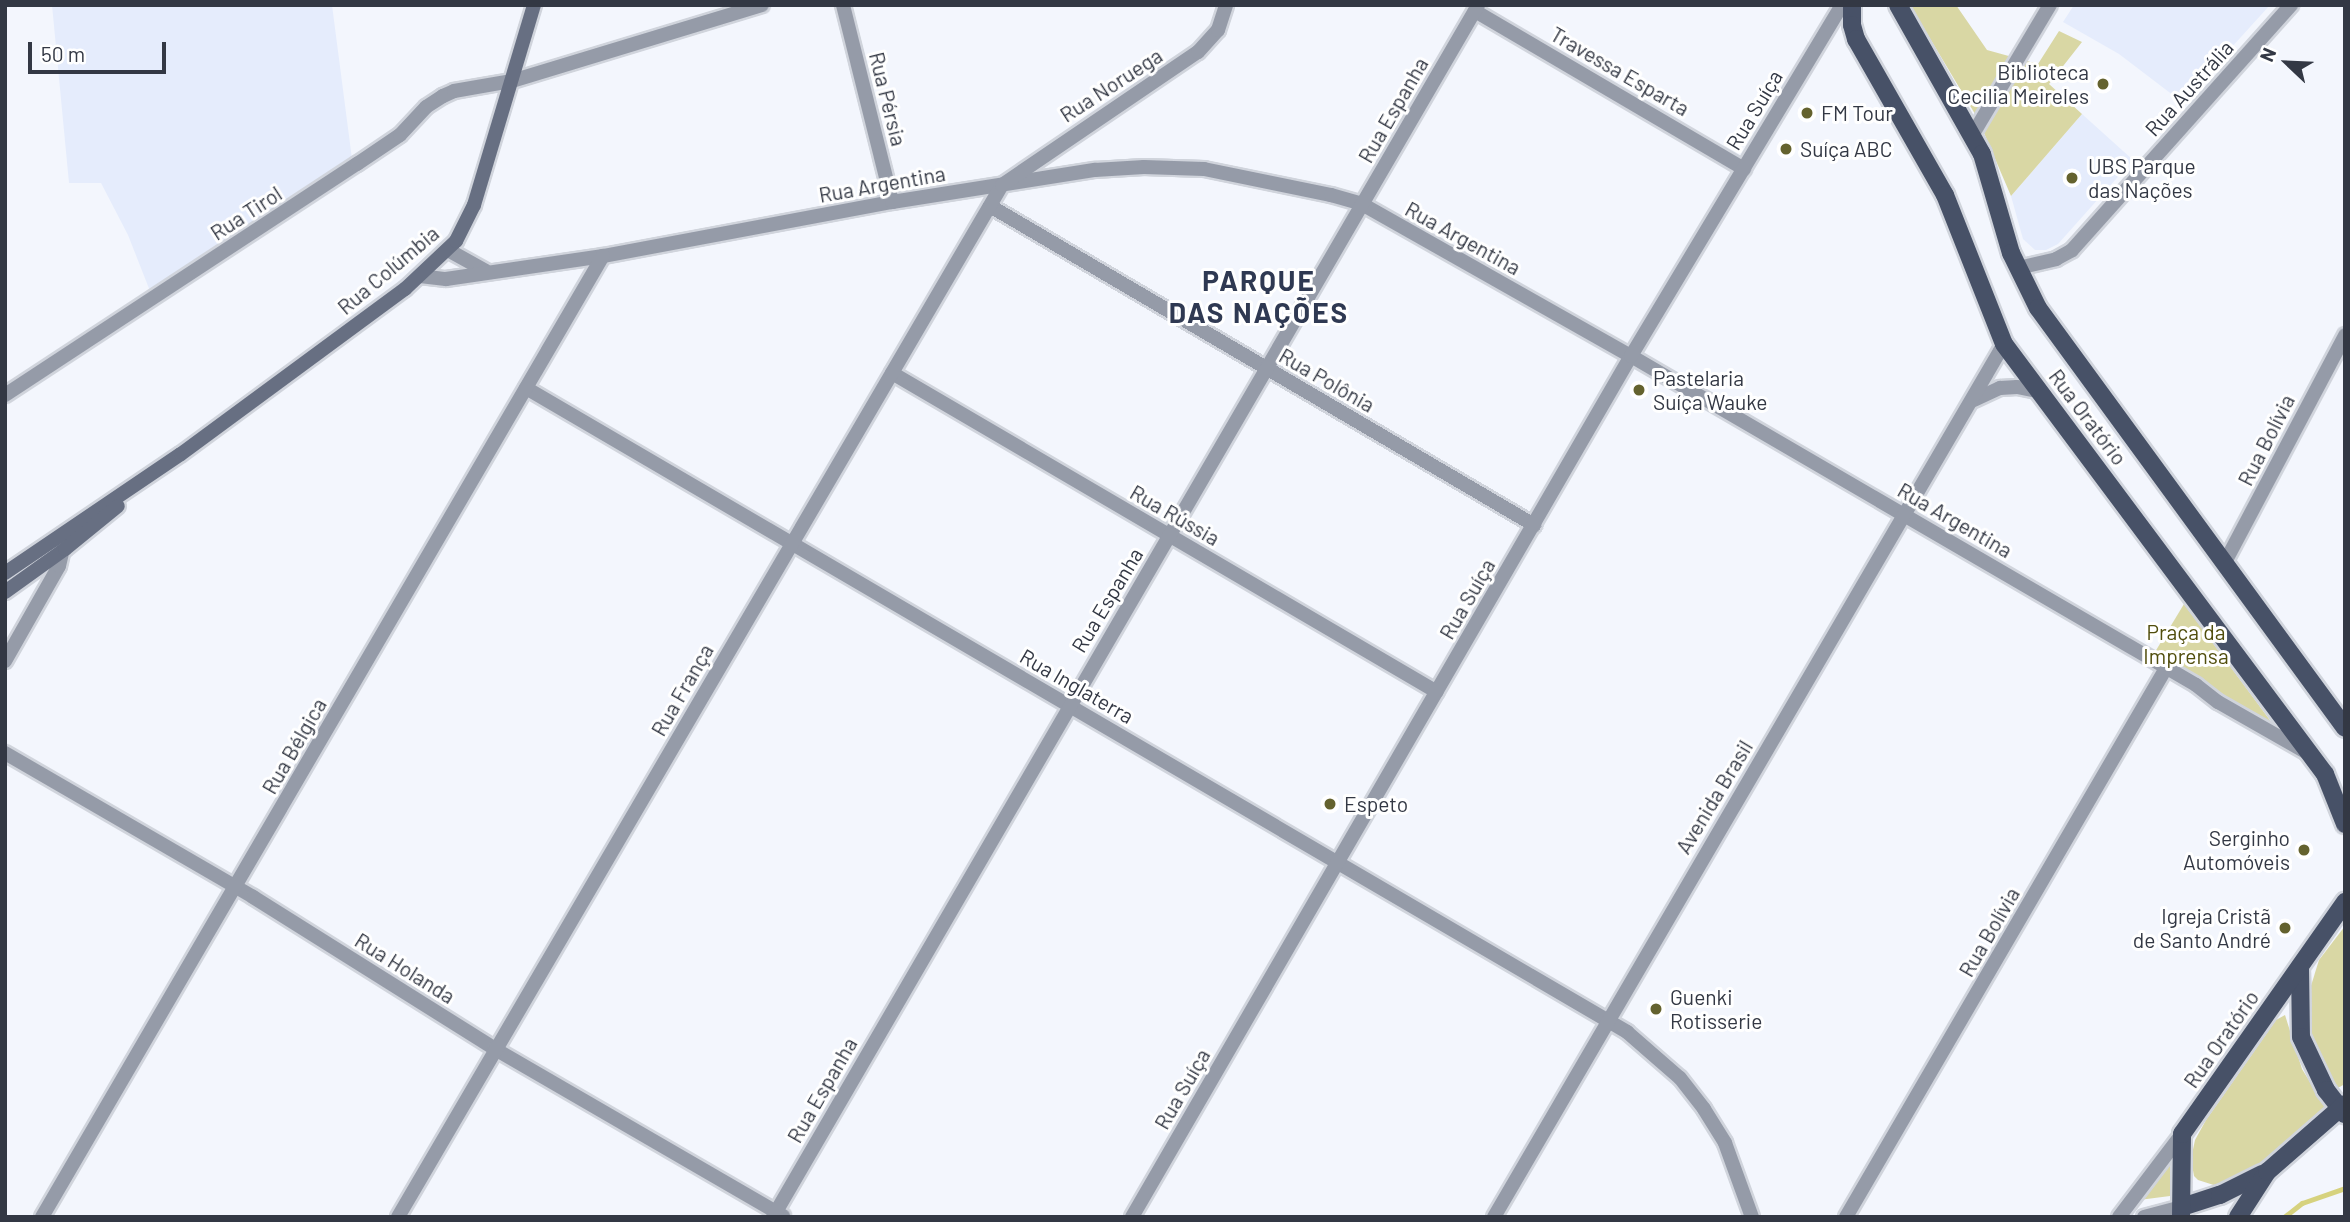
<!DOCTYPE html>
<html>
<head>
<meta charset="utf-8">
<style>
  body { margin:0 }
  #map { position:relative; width:2350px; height:1222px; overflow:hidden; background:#f3f6fd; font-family:Barlow,sans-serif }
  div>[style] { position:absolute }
  .built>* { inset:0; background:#e5ecfc }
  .green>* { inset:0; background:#d9d7a4 }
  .stream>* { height:5px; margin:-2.5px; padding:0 2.5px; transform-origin:2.5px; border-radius:2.5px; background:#d6d27e }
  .roads { filter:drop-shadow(2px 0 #d0d4dc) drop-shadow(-2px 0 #d0d4dc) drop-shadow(0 2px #d0d4dc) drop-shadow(0 -2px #d0d4dc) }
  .pedestrian>* { height:14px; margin:-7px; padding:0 7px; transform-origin:7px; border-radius:7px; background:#959ba8 }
  .minor>* { height:14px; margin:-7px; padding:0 7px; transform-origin:7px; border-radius:7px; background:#959ba8 }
  .tertiary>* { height:14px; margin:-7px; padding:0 7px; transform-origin:7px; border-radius:7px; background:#959ba8 }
  .secondary>* { height:14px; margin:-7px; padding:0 7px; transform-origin:7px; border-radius:7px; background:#676f82 }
  .primary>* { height:18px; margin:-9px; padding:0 9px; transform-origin:9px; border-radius:9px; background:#475167 }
  .dots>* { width:19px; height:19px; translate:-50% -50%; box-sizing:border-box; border:4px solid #fff; border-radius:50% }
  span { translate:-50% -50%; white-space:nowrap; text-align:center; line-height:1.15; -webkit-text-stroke:6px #fff; paint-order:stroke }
  .street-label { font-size:21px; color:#333844 }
  .poi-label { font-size:21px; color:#333844 }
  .right { translate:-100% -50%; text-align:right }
  .left { translate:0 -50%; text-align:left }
  .park-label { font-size:21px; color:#514e0d }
  .district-label { font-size:28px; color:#2f3952; font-weight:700; letter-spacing:2px }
  .frame { position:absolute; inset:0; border:7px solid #333844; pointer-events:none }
  .north { position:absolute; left:2252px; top:28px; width:70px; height:70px; -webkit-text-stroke:5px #fff; paint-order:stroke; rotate:293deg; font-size:19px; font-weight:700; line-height:28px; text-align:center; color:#333844 }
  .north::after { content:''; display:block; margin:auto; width:24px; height:32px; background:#333844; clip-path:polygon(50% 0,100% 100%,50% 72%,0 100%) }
  .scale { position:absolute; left:28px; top:42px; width:138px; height:32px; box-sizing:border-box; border:4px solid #333844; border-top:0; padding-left:9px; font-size:21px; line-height:24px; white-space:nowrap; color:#333844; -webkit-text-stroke:5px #fff; paint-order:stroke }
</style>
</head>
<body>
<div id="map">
  <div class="built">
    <i style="clip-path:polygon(52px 5px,332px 5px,352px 159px,150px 291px,128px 235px,101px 183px,69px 183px)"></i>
    <i style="clip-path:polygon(2074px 5px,2270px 5px,2182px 102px,2119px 54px,2063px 22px)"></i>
    <i style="clip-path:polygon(2082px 114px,2133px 160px,2058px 244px,2046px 250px,2035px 250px,2023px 239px,2011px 196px)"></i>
  </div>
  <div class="green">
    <i style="clip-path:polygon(1910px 5px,1956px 5px,1987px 50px,2038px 64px,2059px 31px,2082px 42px,2049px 84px,2082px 114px,2011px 196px,1978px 119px)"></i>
    <i style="clip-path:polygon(2184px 604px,2275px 727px,2155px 652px)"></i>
    <i style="clip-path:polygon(2345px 926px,2345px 1084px,2336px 1089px,2308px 1036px,2308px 1012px,2310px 989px,2319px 960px)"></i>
    <i style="clip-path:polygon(2285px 1015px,2302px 1069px,2326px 1108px,2265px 1163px,2220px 1187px,2198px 1180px,2194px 1176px,2191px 1159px,2195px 1140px,2206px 1120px,2276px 1020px)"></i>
    <i style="clip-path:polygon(2167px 1164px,2170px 1166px,2170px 1196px,2139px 1200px)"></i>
  </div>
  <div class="stream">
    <i style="left:2284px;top:1217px;width:23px;rotate:-38deg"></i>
    <i style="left:2302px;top:1203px;width:46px;rotate:-19.2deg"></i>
  </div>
  <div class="roads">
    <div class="pedestrian">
      <i style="left:1973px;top:134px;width:150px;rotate:-59.2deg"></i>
    </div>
    <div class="minor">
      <i style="left:843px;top:5px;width:203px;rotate:76deg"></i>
      <i style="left:1475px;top:11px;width:312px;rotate:30.4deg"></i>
      <i style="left:990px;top:206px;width:631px;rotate:30.39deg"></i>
      <i style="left:448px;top:250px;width:43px;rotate:28.9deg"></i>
      <i style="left:2018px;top:268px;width:39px;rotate:-13deg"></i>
      <i style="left:2056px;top:259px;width:18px;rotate:-29deg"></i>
      <i style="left:2072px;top:250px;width:329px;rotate:-48.2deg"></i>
      <i style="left:420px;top:276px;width:26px;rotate:7deg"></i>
      <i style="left:446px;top:279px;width:159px;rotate:-8.3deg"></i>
      <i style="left:603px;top:256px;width:294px;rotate:-10.6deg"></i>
      <i style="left:892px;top:202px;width:206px;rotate:-9deg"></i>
      <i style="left:1095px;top:170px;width:49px;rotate:-3.5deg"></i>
      <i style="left:1144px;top:167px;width:60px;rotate:1.9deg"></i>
      <i style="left:1204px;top:169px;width:130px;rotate:11.6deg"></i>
      <i style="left:1331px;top:195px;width:32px;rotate:16deg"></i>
      <i style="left:1362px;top:204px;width:309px;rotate:29.5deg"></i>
      <i style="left:1631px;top:356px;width:654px;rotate:30.21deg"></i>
      <i style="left:2196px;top:685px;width:28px;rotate:38deg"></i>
      <i style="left:2218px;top:702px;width:105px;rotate:29.7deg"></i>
      <i style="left:892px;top:373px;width:631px;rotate:30.34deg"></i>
      <i style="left:526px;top:388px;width:1276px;rotate:30.32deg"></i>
      <i style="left:1627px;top:1032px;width:70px;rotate:41deg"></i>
      <i style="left:1680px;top:1078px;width:39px;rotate:52deg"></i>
      <i style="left:1704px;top:1109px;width:40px;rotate:58deg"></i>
      <i style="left:1725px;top:1143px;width:79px;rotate:70deg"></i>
      <i style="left:5px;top:395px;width:421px;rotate:-33.3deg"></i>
      <i style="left:357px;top:164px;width:52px;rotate:-34deg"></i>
      <i style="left:400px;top:135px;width:38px;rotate:-47deg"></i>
      <i style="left:426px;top:107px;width:20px;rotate:-33deg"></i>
      <i style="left:443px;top:96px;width:12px;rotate:-24deg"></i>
      <i style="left:454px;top:91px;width:59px;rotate:-9.8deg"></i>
      <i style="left:512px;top:81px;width:261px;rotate:-16.9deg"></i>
      <i style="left:2224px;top:564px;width:259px;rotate:-62.1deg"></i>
      <i style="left:5px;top:661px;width:109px;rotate:-60.4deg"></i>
      <i style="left:59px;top:566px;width:22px;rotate:-77deg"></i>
      <i style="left:5px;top:753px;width:287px;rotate:30.1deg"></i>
      <i style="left:253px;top:897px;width:286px;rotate:32.1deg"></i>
      <i style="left:495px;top:1049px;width:333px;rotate:30.1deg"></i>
      <i style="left:42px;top:1217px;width:1113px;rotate:-59.73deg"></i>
      <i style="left:398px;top:1217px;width:1196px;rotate:-59.66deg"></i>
      <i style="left:1002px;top:185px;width:237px;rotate:-34.2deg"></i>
      <i style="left:1198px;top:52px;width:30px;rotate:-48deg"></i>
      <i style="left:1218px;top:30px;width:26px;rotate:-72deg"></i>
      <i style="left:773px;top:1217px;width:1402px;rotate:-59.81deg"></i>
      <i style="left:1132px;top:1217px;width:995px;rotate:-59.91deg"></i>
      <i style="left:1631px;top:356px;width:410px;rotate:-59deg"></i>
      <i style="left:1846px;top:1217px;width:635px;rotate:-59.76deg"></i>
      <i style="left:2119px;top:1217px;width:104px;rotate:-52.8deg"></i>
      <i style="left:2144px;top:1217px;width:39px;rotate:-15deg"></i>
    </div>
    <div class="tertiary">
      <i style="left:1974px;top:400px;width:29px;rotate:-25deg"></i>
      <i style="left:2000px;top:388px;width:17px;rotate:-3deg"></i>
      <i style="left:2017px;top:387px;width:25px;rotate:11deg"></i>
      <i style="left:1494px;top:1217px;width:1011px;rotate:-59.71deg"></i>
    </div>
    <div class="secondary">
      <i style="left:5px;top:573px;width:212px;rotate:-34.1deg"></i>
      <i style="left:181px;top:454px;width:278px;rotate:-36.4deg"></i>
      <i style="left:405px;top:289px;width:70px;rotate:-43.3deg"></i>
      <i style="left:456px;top:241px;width:40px;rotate:-63.4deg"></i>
      <i style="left:474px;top:205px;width:209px;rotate:-73.3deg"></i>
      <i style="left:5px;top:592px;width:74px;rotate:-35.6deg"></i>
      <i style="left:65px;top:549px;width:68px;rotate:-39.1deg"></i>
    </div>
    <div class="primary">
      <i style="left:1852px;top:5px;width:20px;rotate:90deg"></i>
      <i style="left:1852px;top:25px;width:15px;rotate:74deg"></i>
      <i style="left:1856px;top:39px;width:180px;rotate:60.3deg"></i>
      <i style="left:1945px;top:195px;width:160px;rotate:68.4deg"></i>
      <i style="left:2004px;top:344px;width:537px;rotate:53.26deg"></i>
      <i style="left:2325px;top:774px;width:54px;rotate:68.2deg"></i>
      <i style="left:1898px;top:5px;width:171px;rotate:60.6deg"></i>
      <i style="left:1982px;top:154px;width:103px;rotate:73.7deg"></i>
      <i style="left:2011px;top:253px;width:61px;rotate:63.9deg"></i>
      <i style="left:2038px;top:308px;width:520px;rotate:53.83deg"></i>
      <i style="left:2300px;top:967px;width:70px;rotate:89.2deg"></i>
      <i style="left:2301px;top:1037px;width:59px;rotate:64.7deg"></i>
      <i style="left:2326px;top:1090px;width:31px;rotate:52deg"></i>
      <i style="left:2182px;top:1207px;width:40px;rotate:-18deg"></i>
      <i style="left:2220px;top:1195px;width:47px;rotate:-26.6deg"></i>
      <i style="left:2181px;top:1217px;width:83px;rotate:-89.3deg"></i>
      <i style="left:2182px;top:1134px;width:284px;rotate:-54.9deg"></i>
      <i style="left:2238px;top:1217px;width:54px;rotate:-57.2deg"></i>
      <i style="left:2267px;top:1172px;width:103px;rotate:-41.1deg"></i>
    </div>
  </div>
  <div class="dots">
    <i style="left:2103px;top:84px;background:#64622e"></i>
    <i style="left:1807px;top:113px;background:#64622e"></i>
    <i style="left:1786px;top:149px;background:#64622e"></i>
    <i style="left:2072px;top:178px;background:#64622e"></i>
    <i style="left:1639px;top:390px;background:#64622e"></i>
    <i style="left:1330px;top:804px;background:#64622e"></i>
    <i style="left:2304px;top:850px;background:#64622e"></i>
    <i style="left:2285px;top:928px;background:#64622e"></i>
    <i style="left:1656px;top:1009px;background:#64622e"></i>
  </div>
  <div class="street-label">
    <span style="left:1620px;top:71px;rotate:30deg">Travessa Esparta</span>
    <span style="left:1111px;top:85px;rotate:-33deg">Rua Noruega</span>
    <span style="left:2189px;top:88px;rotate:-48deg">Rua Austrália</span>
    <span style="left:888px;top:99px;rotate:76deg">Rua Pérsia</span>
    <span style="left:1393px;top:110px;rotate:-60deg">Rua Espanha</span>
    <span style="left:1754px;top:110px;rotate:-59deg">Rua Suíça</span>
    <span style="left:882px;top:184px;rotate:-10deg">Rua Argentina</span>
    <span style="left:246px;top:213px;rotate:-33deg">Rua Tirol</span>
    <span style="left:1463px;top:238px;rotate:29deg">Rua Argentina</span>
    <span style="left:388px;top:270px;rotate:-40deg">Rua Colúmbia</span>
    <span style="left:1327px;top:380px;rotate:30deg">Rua Polônia</span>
    <span style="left:2088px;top:417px;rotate:53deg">Rua Oratório</span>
    <span style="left:2266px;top:440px;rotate:-63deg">Rua Bolívia</span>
    <span style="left:1175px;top:515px;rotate:30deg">Rua Rússia</span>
    <span style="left:1955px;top:520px;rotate:30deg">Rua Argentina</span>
    <span style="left:1467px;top:599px;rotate:-60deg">Rua Suíça</span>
    <span style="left:1107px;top:600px;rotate:-59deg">Rua Espanha</span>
    <span style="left:1077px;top:686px;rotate:30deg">Rua Inglaterra</span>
    <span style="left:682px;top:690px;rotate:-60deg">Rua França</span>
    <span style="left:294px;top:746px;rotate:-60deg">Rua Bélgica</span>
    <span style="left:1714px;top:797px;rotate:-59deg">Avenida Brasil</span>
    <span style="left:1989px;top:932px;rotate:-60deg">Rua Bolívia</span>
    <span style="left:405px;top:968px;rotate:32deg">Rua Holanda</span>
    <span style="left:2221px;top:1039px;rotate:-55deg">Rua Oratório</span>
    <span style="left:1182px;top:1089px;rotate:-60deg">Rua Suíça</span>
    <span style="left:822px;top:1090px;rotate:-60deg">Rua Espanha</span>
  </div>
  <div class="poi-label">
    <span class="right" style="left:2089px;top:84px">Biblioteca<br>Cecilia Meireles</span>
    <span class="left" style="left:1821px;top:113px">FM Tour</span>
    <span class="left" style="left:1800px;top:149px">Suíça ABC</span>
    <span class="left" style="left:2088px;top:178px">UBS Parque<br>das Nações</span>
    <span class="left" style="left:1653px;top:390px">Pastelaria<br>Suíça Wauke</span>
    <span class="left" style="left:1344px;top:804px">Espeto</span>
    <span class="right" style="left:2290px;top:850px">Serginho<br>Automóveis</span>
    <span class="right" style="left:2271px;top:928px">Igreja Cristã<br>de Santo André</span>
    <span class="left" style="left:1670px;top:1009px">Guenki<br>Rotisserie</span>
  </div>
  <div class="park-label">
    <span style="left:2186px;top:644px">Praça da<br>Imprensa</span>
  </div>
  <div class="district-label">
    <span style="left:1259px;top:296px">PARQUE<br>DAS NAÇÕES</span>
  </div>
  <div class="frame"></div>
  <div class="north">N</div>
  <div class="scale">50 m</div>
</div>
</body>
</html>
